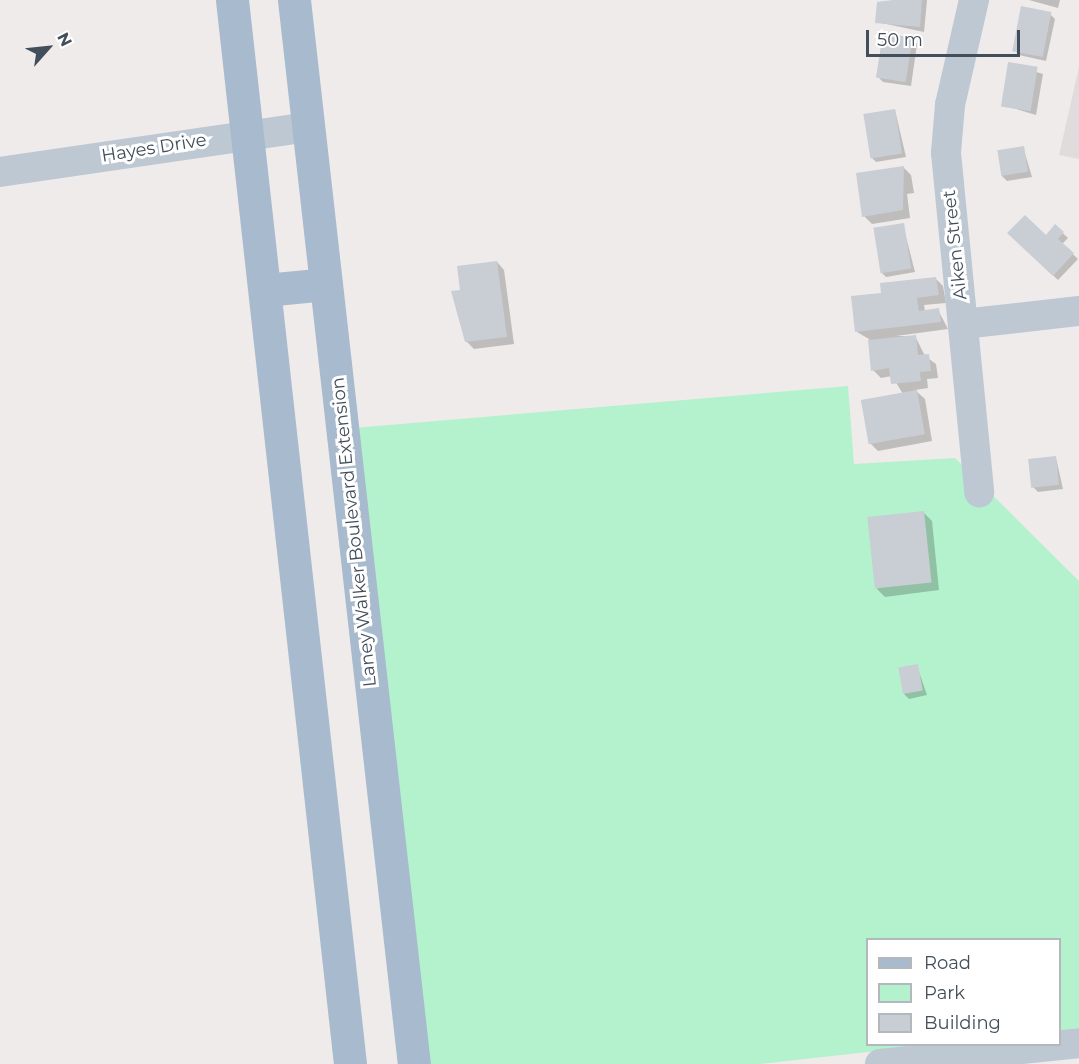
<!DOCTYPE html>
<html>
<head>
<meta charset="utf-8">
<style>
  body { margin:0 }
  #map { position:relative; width:1079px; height:1064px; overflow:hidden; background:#efebeb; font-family:Montserrat,sans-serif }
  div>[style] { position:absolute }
  .education>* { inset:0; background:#e0dcdd }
  .green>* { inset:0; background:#b4f2cd }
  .shadow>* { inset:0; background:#0003 }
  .building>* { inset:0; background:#c9cdd4; transform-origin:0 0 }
  .minor>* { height:30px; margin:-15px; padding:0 15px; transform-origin:15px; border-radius:15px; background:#bdc8d3 }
  .major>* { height:33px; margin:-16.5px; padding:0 16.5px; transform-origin:16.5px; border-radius:16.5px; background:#a8bace }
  span { translate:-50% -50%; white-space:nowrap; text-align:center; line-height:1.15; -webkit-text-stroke:6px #fff; paint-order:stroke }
  .street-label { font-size:18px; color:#424e5a }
  .legend { position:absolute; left:866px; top:938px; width:195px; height:108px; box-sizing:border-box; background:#fff; border:2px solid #b3b8bd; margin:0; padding:8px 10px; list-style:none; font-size:18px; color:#424e5a }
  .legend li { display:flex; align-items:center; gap:12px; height:30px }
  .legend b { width:30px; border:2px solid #b3b8bd }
  .north { position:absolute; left:18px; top:18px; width:60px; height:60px; -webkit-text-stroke:4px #fff; paint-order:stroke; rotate:63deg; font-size:16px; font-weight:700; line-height:24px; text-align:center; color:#424e5a }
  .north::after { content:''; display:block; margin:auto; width:21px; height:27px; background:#424e5a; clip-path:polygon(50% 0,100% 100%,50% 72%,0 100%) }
  .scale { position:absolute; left:866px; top:30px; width:154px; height:27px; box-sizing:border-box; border:3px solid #424e5a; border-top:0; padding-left:8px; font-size:18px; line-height:21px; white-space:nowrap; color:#424e5a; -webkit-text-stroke:4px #fff; paint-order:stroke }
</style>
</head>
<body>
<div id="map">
  <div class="education">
    <i style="clip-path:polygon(1079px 67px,1079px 159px,1059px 155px)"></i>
  </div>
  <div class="green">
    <i style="clip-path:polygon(848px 386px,854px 464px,955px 458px,1079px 581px,1079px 1028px,1060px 1030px,1060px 940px,868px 940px,868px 1044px,931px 1045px,760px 1064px,427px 1064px,353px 428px)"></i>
  </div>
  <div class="shadow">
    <i style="clip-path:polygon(895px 0,927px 0,924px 32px,877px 22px)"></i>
    <i style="clip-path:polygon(1029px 0,1060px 0,1058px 8px)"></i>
    <i style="clip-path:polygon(1050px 14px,1055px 19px,1046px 61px,1019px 55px,1014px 50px)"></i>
    <i style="clip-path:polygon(912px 39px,917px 44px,911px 86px,883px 82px,878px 77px)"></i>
    <i style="clip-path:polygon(1010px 64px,1043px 74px,1036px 115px,1003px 105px)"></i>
    <i style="clip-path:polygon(895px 110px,906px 157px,876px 162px,871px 157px)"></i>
    <i style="clip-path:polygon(1023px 147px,1032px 177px,1007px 181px,1002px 176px)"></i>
    <i style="clip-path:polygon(903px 167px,911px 175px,914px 193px,907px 194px,910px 218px,872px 224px,864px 216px)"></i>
    <i style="clip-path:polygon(903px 225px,915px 272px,886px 277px,881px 272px)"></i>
    <i style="clip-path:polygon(1055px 226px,1068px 238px,1062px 244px,1078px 259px,1058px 280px,1009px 233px,1046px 237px)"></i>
    <i style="clip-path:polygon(497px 262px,504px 270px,514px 344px,474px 349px,466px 341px,462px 291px)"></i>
    <i style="clip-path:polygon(935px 278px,943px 286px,946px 303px,924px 305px,925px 311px,938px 310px,948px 329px,896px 336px,915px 336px,925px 356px,936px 364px,938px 378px,927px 379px,928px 388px,915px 390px,925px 399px,932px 441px,878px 451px,870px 443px,903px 394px,892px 376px,881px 378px,873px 370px,869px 339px,857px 332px,883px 294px)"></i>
    <i style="clip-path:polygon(1056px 458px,1063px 489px,1038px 492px,1033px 487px)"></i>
    <i style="clip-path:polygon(924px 513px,932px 521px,939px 590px,885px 597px,877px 589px)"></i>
    <i style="clip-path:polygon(917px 666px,927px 695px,909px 699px,904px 694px)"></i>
  </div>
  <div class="building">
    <i style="clip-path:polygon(893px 0,922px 0,920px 27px,875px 23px,877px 2px)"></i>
    <i style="left:1021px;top:6px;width:31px;height:46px;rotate:11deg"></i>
    <i style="left:883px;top:33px;width:30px;height:45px;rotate:9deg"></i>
    <i style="left:1008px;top:62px;width:30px;height:45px;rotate:9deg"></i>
    <i style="left:895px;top:109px;width:45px;height:32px;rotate:81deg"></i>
    <i style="left:1024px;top:146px;width:26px;height:27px;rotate:81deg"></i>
    <i style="clip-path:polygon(904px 166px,903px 210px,862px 217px,856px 173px)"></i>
    <i style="clip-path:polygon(1025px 215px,1046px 235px,1055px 224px,1064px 232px,1058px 239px,1074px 253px,1053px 276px,1007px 233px)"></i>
    <i style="left:904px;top:223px;width:46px;height:31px;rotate:81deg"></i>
    <i style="clip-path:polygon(497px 261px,507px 337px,465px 342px,451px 291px,460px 290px,457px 266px)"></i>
    <i style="clip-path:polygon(936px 277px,939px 295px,917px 298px,919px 311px,939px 308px,941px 322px,855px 332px,851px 296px,881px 293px,880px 283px)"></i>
    <i style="clip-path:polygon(916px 335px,918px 355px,929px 354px,931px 371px,920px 372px,921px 381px,891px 384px,889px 368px,871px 371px,868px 340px)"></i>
    <i style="left:917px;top:390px;width:45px;height:57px;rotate:80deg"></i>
    <i style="left:1056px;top:456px;width:29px;height:28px;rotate:84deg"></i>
    <i style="left:924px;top:511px;width:72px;height:57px;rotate:84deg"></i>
    <i style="left:918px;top:664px;width:27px;height:20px;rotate:80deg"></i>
  </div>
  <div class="minor">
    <i style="left:974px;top:0;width:108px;rotate:102.9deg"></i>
    <i style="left:950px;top:105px;width:48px;rotate:94.8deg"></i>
    <i style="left:946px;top:153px;width:341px;rotate:84.4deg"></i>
    <i style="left:0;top:172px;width:311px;rotate:-8.3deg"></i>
    <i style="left:963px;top:324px;width:117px;rotate:-6.4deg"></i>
    <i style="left:880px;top:1064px;width:200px;rotate:-6deg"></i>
  </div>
  <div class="major">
    <i style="left:232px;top:0;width:1071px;rotate:83.67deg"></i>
    <i style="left:294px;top:0;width:1071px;rotate:83.57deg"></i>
    <i style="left:265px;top:290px;width:61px;rotate:-5.6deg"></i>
  </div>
  <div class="street-label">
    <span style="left:154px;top:148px;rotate:-9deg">Hayes Drive</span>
    <span style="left:955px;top:245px;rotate:-96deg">Aiken Street</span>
    <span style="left:354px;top:532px;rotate:-96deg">Laney Walker Boulevard Extension</span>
  </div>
  <ul class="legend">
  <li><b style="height:8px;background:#a8bace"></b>Road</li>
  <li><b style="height:16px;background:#b4f2cd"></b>Park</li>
  <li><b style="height:16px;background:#c9cdd4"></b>Building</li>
  </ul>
  <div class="north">N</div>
  <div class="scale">50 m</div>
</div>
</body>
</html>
